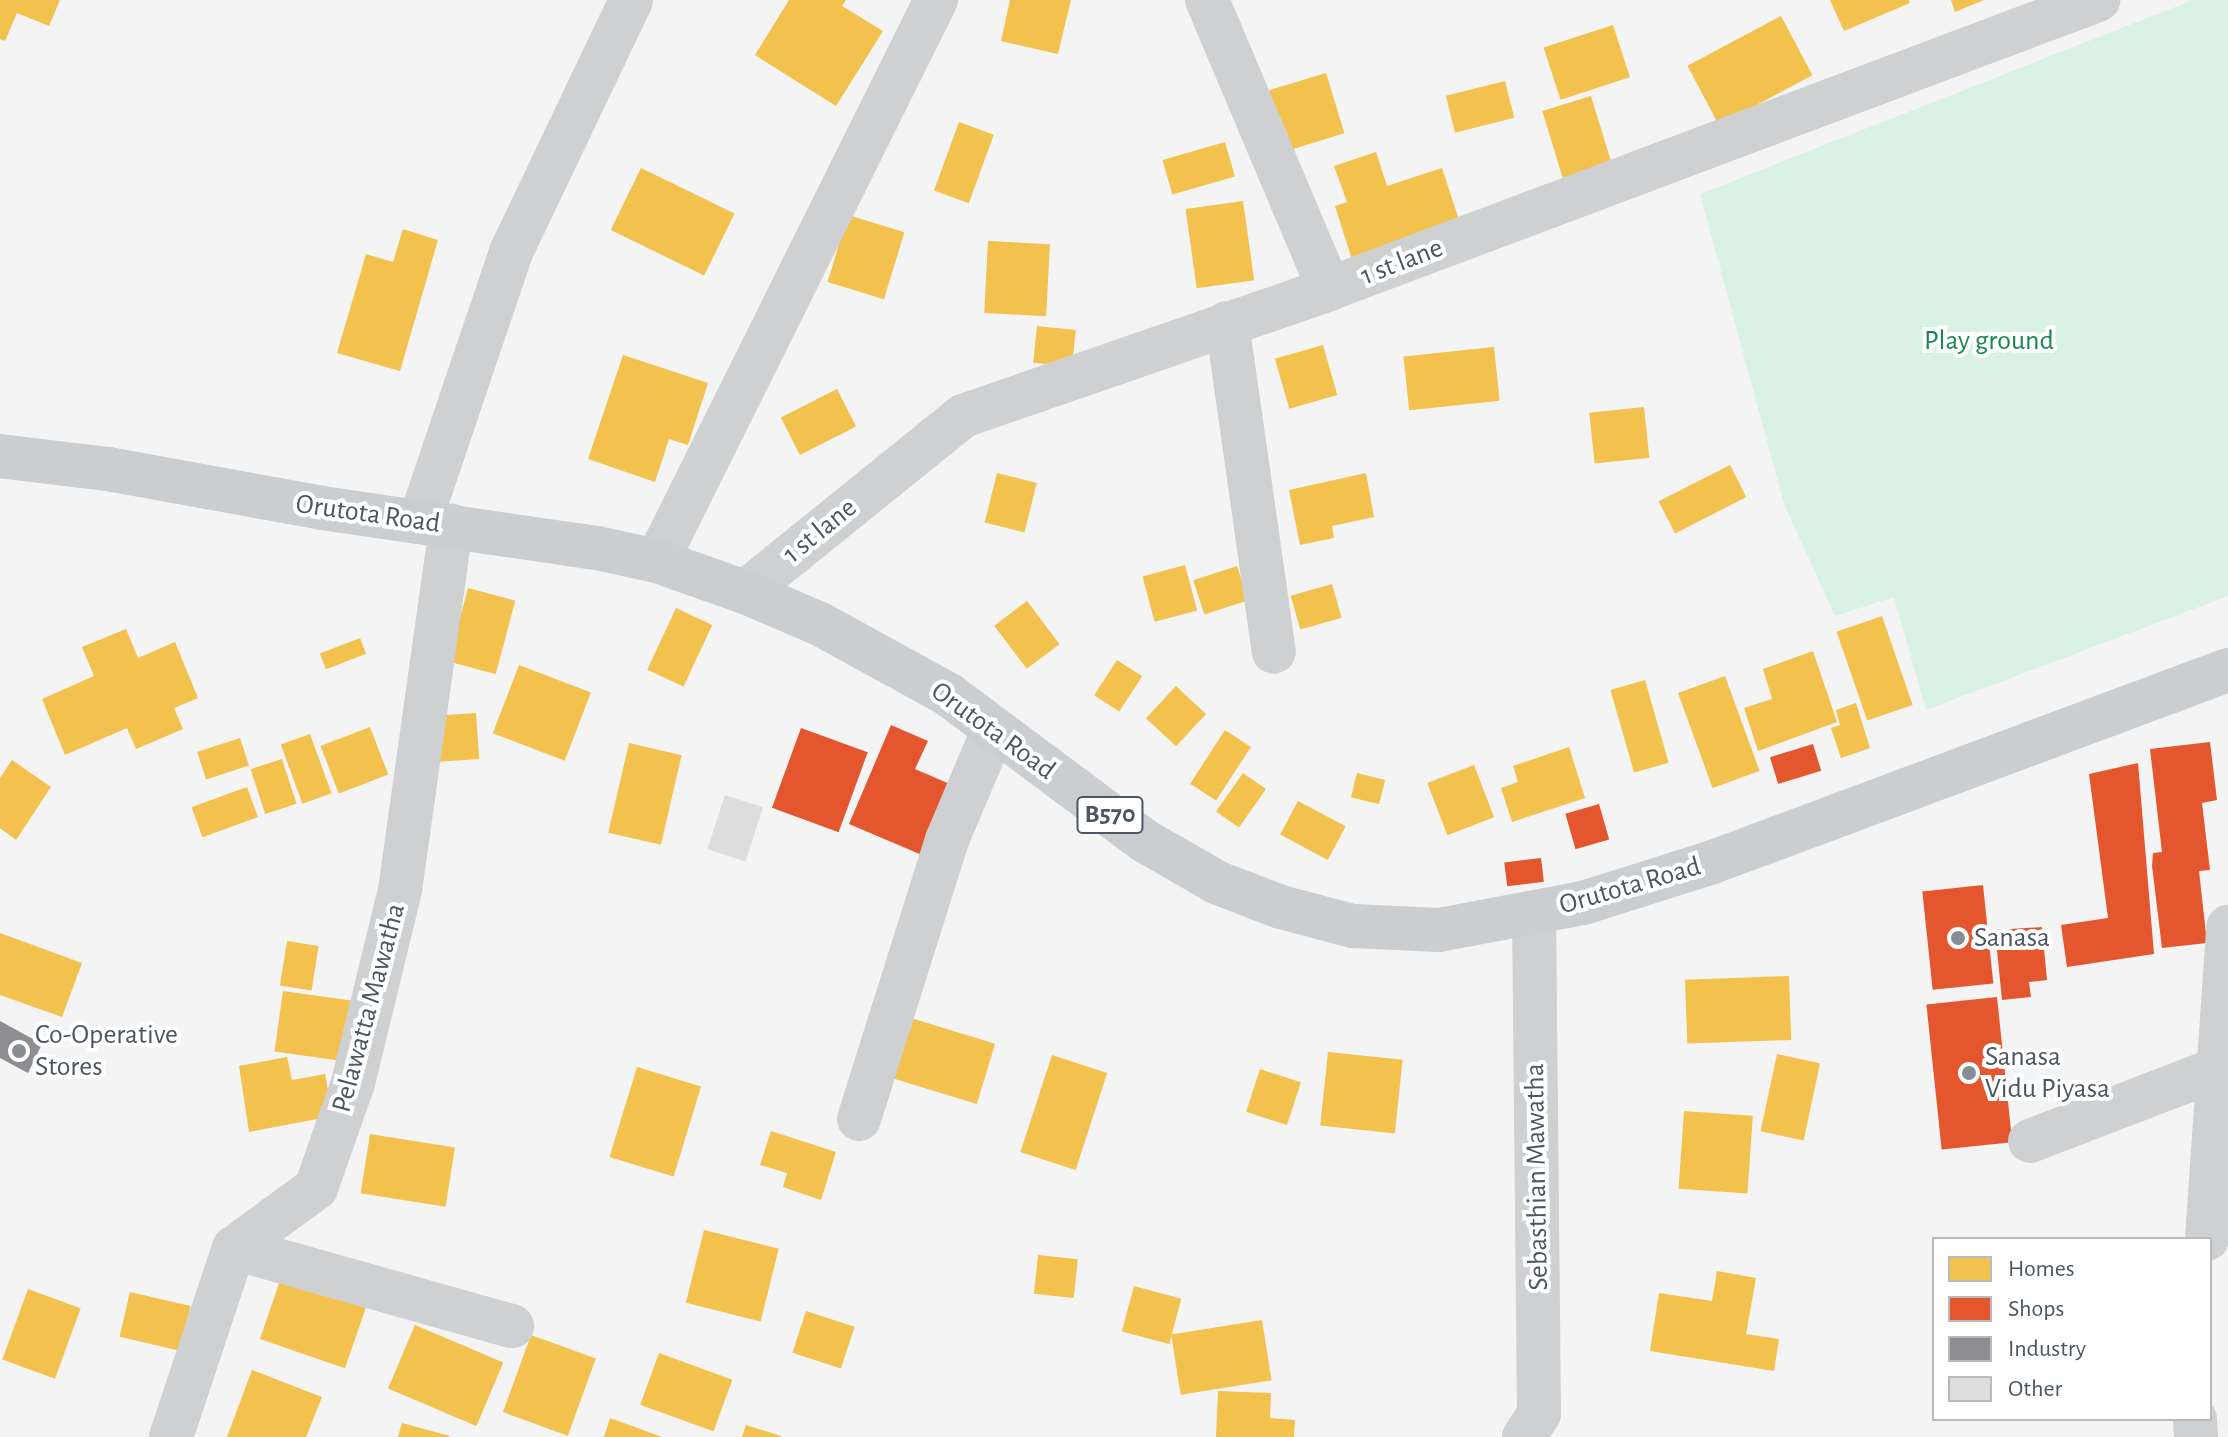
<!DOCTYPE html>
<html>
<head>
<meta charset="utf-8">
<style>
  body { margin:0 }
  #map { position:relative; width:2228px; height:1437px; overflow:hidden; background:#f4f4f4; font-family:"Alegreya Sans",sans-serif }
  div>[style] { position:absolute }
  .green>* { inset:0; background:#d9f2e3 }
  .homes>* { inset:0; background:#f2c14e; transform-origin:0 0 }
  .shops>* { inset:0; background:#e4572e; transform-origin:0 0 }
  .industry>* { inset:0; background:#8d8d92 }
  .building>* { inset:0; background:#ddddde; transform-origin:0 0 }
  .street>* { height:44px; margin:-22px; padding:0 22px; transform-origin:22px; border-radius:22px; background:#ced0d2 }
  .primary>* { height:44px; margin:-22px; padding:0 22px; transform-origin:22px; border-radius:22px; background:#caced1 }
  .dots>* { width:22px; height:22px; translate:-50% -50%; box-sizing:border-box; border:4px solid #fff; border-radius:50% }
  span { translate:-50% -50%; white-space:nowrap; text-align:center; line-height:1.15; -webkit-text-stroke:8px #fff; paint-order:stroke }
  .shield-label span { padding:2px 6px; background:#fff; border:2px solid; border-radius:6px; -webkit-text-stroke-width:0 }
  .shield-label { font-size:26px; color:#4a5661; font-weight:700 }
  .street-label { font-size:28px; color:#4a5661 }
  .park-label { font-size:28px; color:#17864f }
  .poi-label { font-size:28px; color:#4a5661 }
  .left { translate:0 -50%; text-align:left }
  .legend { position:absolute; left:1932px; top:1237px; width:280px; height:184px; box-sizing:border-box; background:#fff; border:2px solid #b7bbc0; margin:0; padding:10px 14px; list-style:none; font-size:24px; color:#4a5661 }
  .legend li { display:flex; align-items:center; gap:16px; height:40px }
  .legend b { width:40px; border:2px solid #b7bbc0 }
</style>
</head>
<body>
<div id="map">
  <div class="green">
    <i style="clip-path:polygon(2193px 0,2228px 0,2228px 596px,1926px 710px,1894px 597px,1835px 616px,1784px 504px,1700px 194px)"></i>
  </div>
  <div class="homes">
    <i style="clip-path:polygon(0 0,60px 0,49px 26px,17px 13px,5px 41px,0 39px)"></i>
    <i style="clip-path:polygon(789px 0,846px 0,842px 6px,883px 31px,836px 106px,755px 55px)"></i>
    <i style="clip-path:polygon(1010px 0,1071px 0,1058px 54px,1001px 41px)"></i>
    <i style="clip-path:polygon(1830px 0,1909px 0,1910px 3px,1844px 31px)"></i>
    <i style="clip-path:polygon(1951px 0,1984px 0,1955px 12px)"></i>
    <i style="left:1781px;top:16px;width:67px;height:106px;rotate:62deg"></i>
    <i style="left:1613px;top:25px;width:55px;height:73px;rotate:72deg"></i>
    <i style="left:1326px;top:73px;width:63px;height:72px;rotate:73deg"></i>
    <i style="left:1505px;top:81px;width:38px;height:61px;rotate:76deg"></i>
    <i style="left:1591px;top:96px;width:70px;height:51px;rotate:73deg"></i>
    <i style="left:959px;top:122px;width:37px;height:73px;rotate:20deg"></i>
    <i style="left:1225px;top:142px;width:36px;height:65px;rotate:74deg"></i>
    <i style="clip-path:polygon(1376px 152px,1387px 186px,1442px 168px,1462px 229px,1354px 266px,1335px 206px,1347px 202px,1334px 166px)"></i>
    <i style="left:641px;top:168px;width:104px;height:69px;rotate:26deg"></i>
    <i style="left:1243px;top:201px;width:80px;height:58px;rotate:82deg"></i>
    <i style="left:848px;top:215px;width:59px;height:70px;rotate:17deg"></i>
    <i style="clip-path:polygon(403px 229px,438px 240px,400px 371px,337px 353px,366px 254px,393px 262px)"></i>
    <i style="left:988px;top:241px;width:62px;height:72px;rotate:3deg"></i>
    <i style="left:1037px;top:326px;width:39px;height:37px;rotate:6deg"></i>
    <i style="left:1323px;top:345px;width:52px;height:50px;rotate:74deg"></i>
    <i style="left:1494px;top:347px;width:54px;height:91px;rotate:84deg"></i>
    <i style="clip-path:polygon(623px 355px,708px 383px,688px 445px,669px 439px,655px 482px,588px 459px)"></i>
    <i style="left:837px;top:389px;width:42px;height:63px;rotate:63deg"></i>
    <i style="left:1644px;top:407px;width:51px;height:55px;rotate:84deg"></i>
    <i style="left:1730px;top:465px;width:36px;height:80px;rotate:63deg"></i>
    <i style="left:997px;top:473px;width:41px;height:51px;rotate:14deg"></i>
    <i style="clip-path:polygon(1366px 473px,1374px 517px,1332px 526px,1334px 538px,1300px 545px,1289px 490px)"></i>
    <i style="left:1185px;top:565px;width:47px;height:44px;rotate:75deg"></i>
    <i style="left:1237px;top:566px;width:36px;height:46px;rotate:72deg"></i>
    <i style="left:1332px;top:584px;width:35px;height:43px;rotate:74deg"></i>
    <i style="left:468px;top:588px;width:49px;height:76px;rotate:15deg"></i>
    <i style="left:1027px;top:601px;width:54px;height:41px;rotate:53deg"></i>
    <i style="left:676px;top:608px;width:40px;height:68px;rotate:25deg"></i>
    <i style="left:1882px;top:616px;width:94px;height:48px;rotate:71deg"></i>
    <i style="clip-path:polygon(126px 629px,138px 658px,175px 642px,198px 698px,174px 708px,183px 729px,136px 749px,127px 728px,65px 755px,42px 699px,94px 676px,82px 647px)"></i>
    <i style="left:360px;top:638px;width:17px;height:43px;rotate:69deg"></i>
    <i style="clip-path:polygon(1813px 651px,1837px 722px,1758px 751px,1744px 708px,1772px 699px,1763px 669px)"></i>
    <i style="left:1117px;top:660px;width:30px;height:42px;rotate:33deg"></i>
    <i style="left:519px;top:665px;width:77px;height:73px;rotate:21deg"></i>
    <i style="left:1725px;top:676px;width:101px;height:50px;rotate:70deg"></i>
    <i style="left:1645px;top:680px;width:86px;height:36px;rotate:74deg"></i>
    <i style="left:1176px;top:686px;width:41px;height:44px;rotate:43deg"></i>
    <i style="clip-path:polygon(1856px 703px,1870px 748px,1841px 758px,1831px 728px,1840px 725px,1836px 710px)"></i>
    <i style="left:476px;top:713px;width:46px;height:46px;rotate:86deg"></i>
    <i style="left:370px;top:727px;width:51px;height:53px;rotate:69deg"></i>
    <i style="left:1225px;top:730px;width:31px;height:64px;rotate:33deg"></i>
    <i style="left:310px;top:734px;width:63px;height:31px;rotate:70deg"></i>
    <i style="left:240px;top:738px;width:29px;height:45px;rotate:72deg"></i>
    <i style="left:629px;top:743px;width:54px;height:92px;rotate:13deg"></i>
    <i style="clip-path:polygon(1569px 747px,1585px 798px,1512px 822px,1501px 788px,1518px 782px,1513px 766px)"></i>
    <i style="left:282px;top:759px;width:47px;height:33px;rotate:72deg"></i>
    <i style="clip-path:polygon(12px 760px,51px 787px,16px 840px,0 828px,0 778px)"></i>
    <i style="left:1474px;top:765px;width:56px;height:50px;rotate:69deg"></i>
    <i style="left:1243px;top:773px;width:28px;height:47px;rotate:35deg"></i>
    <i style="left:1357px;top:773px;width:29px;height:25px;rotate:14deg"></i>
    <i style="left:247px;top:787px;width:32px;height:59px;rotate:70deg"></i>
    <i style="left:1298px;top:801px;width:54px;height:38px;rotate:28deg"></i>
    <i style="clip-path:polygon(0 933px,82px 963px,62px 1017px,0 995px)"></i>
    <i style="left:287px;top:941px;width:32px;height:45px;rotate:9deg"></i>
    <i style="left:1789px;top:976px;width:64px;height:104px;rotate:88deg"></i>
    <i style="left:283px;top:991px;width:69px;height:61px;rotate:8deg"></i>
    <i style="left:911px;top:1018px;width:88px;height:63px;rotate:17deg"></i>
    <i style="left:1328px;top:1052px;width:75px;height:74px;rotate:6deg"></i>
    <i style="left:1777px;top:1054px;width:44px;height:79px;rotate:12deg"></i>
    <i style="left:1052px;top:1055px;width:58px;height:102px;rotate:18deg"></i>
    <i style="clip-path:polygon(287px 1057px,292px 1080px,325px 1074px,333px 1116px,249px 1132px,239px 1066px)"></i>
    <i style="left:637px;top:1067px;width:67px;height:94px;rotate:17deg"></i>
    <i style="left:1260px;top:1069px;width:43px;height:45px;rotate:18deg"></i>
    <i style="left:1684px;top:1111px;width:69px;height:78px;rotate:4deg"></i>
    <i style="clip-path:polygon(771px 1131px,836px 1152px,821px 1200px,783px 1187px,787px 1173px,760px 1165px)"></i>
    <i style="left:370px;top:1134px;width:86px;height:60px;rotate:9deg"></i>
    <i style="left:704px;top:1230px;width:77px;height:75px;rotate:14deg"></i>
    <i style="left:1038px;top:1255px;width:40px;height:39px;rotate:6deg"></i>
    <i style="left:284px;top:1269px;width:90px;height:74px;rotate:19deg"></i>
    <i style="clip-path:polygon(1717px 1271px,1756px 1278px,1746px 1334px,1779px 1339px,1774px 1371px,1650px 1351px,1659px 1293px,1712px 1301px)"></i>
    <i style="left:1134px;top:1286px;width:49px;height:47px;rotate:15deg"></i>
    <i style="left:28px;top:1289px;width:56px;height:75px;rotate:20deg"></i>
    <i style="left:130px;top:1292px;width:62px;height:46px;rotate:13deg"></i>
    <i style="left:806px;top:1311px;width:51px;height:44px;rotate:18deg"></i>
    <i style="left:1262px;top:1320px;width:61px;height:92px;rotate:81deg"></i>
    <i style="left:415px;top:1325px;width:96px;height:69px;rotate:23deg"></i>
    <i style="left:531px;top:1335px;width:69px;height:82px;rotate:20deg"></i>
    <i style="left:659px;top:1353px;width:78px;height:55px;rotate:20deg"></i>
    <i style="clip-path:polygon(252px 1370px,322px 1397px,306px 1437px,227px 1437px)"></i>
    <i style="clip-path:polygon(1218px 1391px,1271px 1393px,1270px 1418px,1295px 1420px,1294px 1437px,1216px 1437px)"></i>
    <i style="clip-path:polygon(610px 1418px,662px 1437px,604px 1437px)"></i>
    <i style="clip-path:polygon(402px 1423px,450px 1436px,449px 1437px,398px 1437px)"></i>
    <i style="clip-path:polygon(746px 1425px,781px 1436px,781px 1437px,742px 1437px)"></i>
  </div>
  <div class="shops">
    <i style="clip-path:polygon(891px 725px,928px 741px,915px 769px,952px 785px,922px 855px,849px 824px)"></i>
    <i style="left:801px;top:728px;width:71px;height:85px;rotate:20deg"></i>
    <i style="clip-path:polygon(2210px 742px,2217px 800px,2202px 803px,2210px 870px,2199px 871px,2207px 943px,2162px 948px,2152px 866px,2153px 853px,2162px 852px,2150px 749px)"></i>
    <i style="left:1813px;top:744px;width:28px;height:45px;rotate:73deg"></i>
    <i style="clip-path:polygon(2138px 763px,2154px 954px,2067px 967px,2061px 925px,2108px 918px,2089px 774px)"></i>
    <i style="left:1599px;top:804px;width:37px;height:35px;rotate:74deg"></i>
    <i style="left:1541px;top:858px;width:24px;height:37px;rotate:83deg"></i>
    <i style="left:1983px;top:885px;width:99px;height:61px;rotate:84deg"></i>
    <i style="clip-path:polygon(2042px 927px,2047px 980px,2029px 982px,2031px 997px,2002px 1000px,1995px 930px)"></i>
    <i style="left:1997px;top:997px;width:146px;height:71px;rotate:84deg"></i>
  </div>
  <div class="industry">
    <i style="clip-path:polygon(0 1021px,42px 1044px,28px 1073px,0 1058px)"></i>
  </div>
  <div class="building">
    <i style="left:725px;top:795px;width:40px;height:57px;rotate:18deg"></i>
  </div>
  <div class="street">
    <i style="left:1207px;top:0;width:314px;rotate:67.1deg"></i>
    <i style="left:1227px;top:323px;width:332px;rotate:81.9deg"></i>
    <i style="left:420px;top:521px;width:284px;rotate:-71.3deg"></i>
    <i style="left:511px;top:252px;width:279px;rotate:-64.5deg"></i>
    <i style="left:657px;top:561px;width:627px;rotate:-63.56deg"></i>
    <i style="left:745px;top:592px;width:280px;rotate:-38.9deg"></i>
    <i style="left:963px;top:416px;width:387px;rotate:-19.1deg"></i>
    <i style="left:1329px;top:289px;width:822px;rotate:-20.6deg"></i>
    <i style="left:859px;top:1119px;width:293px;rotate:-72.5deg"></i>
    <i style="left:947px;top:840px;width:118px;rotate:-67.1deg"></i>
    <i style="left:2030px;top:1141px;width:204px;rotate:-21deg"></i>
    <i style="left:2207px;top:1239px;width:313px;rotate:-86.1deg"></i>
    <i style="left:234px;top:1248px;width:289px;rotate:15.7deg"></i>
    <i style="left:2195px;top:1419px;width:18px;rotate:87deg"></i>
    <i style="left:171px;top:1437px;width:199px;rotate:-71.6deg"></i>
    <i style="left:234px;top:1248px;width:102px;rotate:-36.2deg"></i>
    <i style="left:316px;top:1188px;width:111px;rotate:-70.6deg"></i>
    <i style="left:353px;top:1083px;width:199px;rotate:-76.3deg"></i>
    <i style="left:400px;top:890px;width:368px;rotate:-82deg"></i>
    <i style="left:1524px;top:1437px;width:27px;rotate:-57deg"></i>
    <i style="left:1539px;top:1414px;width:501px;rotate:-90.57deg"></i>
  </div>
  <div class="primary">
    <i style="left:0;top:456px;width:109px;rotate:6.9deg"></i>
    <i style="left:108px;top:469px;width:218px;rotate:10.3deg"></i>
    <i style="left:322px;top:508px;width:278px;rotate:8.3deg"></i>
    <i style="left:597px;top:548px;width:61px;rotate:12.2deg"></i>
    <i style="left:657px;top:561px;width:93px;rotate:19.4deg"></i>
    <i style="left:745px;top:592px;width:82px;rotate:23.1deg"></i>
    <i style="left:820px;top:624px;width:147px;rotate:28.8deg"></i>
    <i style="left:949px;top:695px;width:244px;rotate:36.7deg"></i>
    <i style="left:1145px;top:841px;width:84px;rotate:29.9deg"></i>
    <i style="left:1218px;top:883px;width:67px;rotate:20.9deg"></i>
    <i style="left:1281px;top:907px;width:74px;rotate:14.8deg"></i>
    <i style="left:1353px;top:926px;width:86px;rotate:2.7deg"></i>
    <i style="left:1439px;top:930px;width:147px;rotate:-10.6deg"></i>
    <i style="left:1583px;top:903px;width:133px;rotate:-17.5deg"></i>
    <i style="left:1710px;top:863px;width:553px;rotate:-20.43deg"></i>
  </div>
  <div class="dots">
    <i style="left:1958px;top:938px;background:#868d94"></i>
    <i style="left:19px;top:1051px;background:#868d94"></i>
    <i style="left:1969px;top:1073px;background:#868d94"></i>
  </div>
  <div class="shield-label">
    <span style="left:1110px;top:815px">B570</span>
  </div>
  <div class="street-label">
    <span style="left:1402px;top:262px;rotate:-21deg">1 st lane</span>
    <span style="left:368px;top:514px;rotate:8deg">Orutota Road</span>
    <span style="left:820px;top:531px;rotate:-39deg">1 st lane</span>
    <span style="left:993px;top:731px;rotate:36deg">Orutota Road</span>
    <span style="left:1630px;top:886px;rotate:-16deg">Orutota Road</span>
    <span style="left:369px;top:1008px;rotate:-75deg">Pelawatta Mawatha</span>
    <span style="left:1537px;top:1177px;rotate:-91deg">Sebasthian Mawatha</span>
  </div>
  <div class="park-label">
    <span style="left:1989px;top:341px">Play ground</span>
  </div>
  <div class="poi-label">
    <span class="left" style="left:1974px;top:938px">Sanasa</span>
    <span class="left" style="left:35px;top:1051px">Co-Operative<br>Stores</span>
    <span class="left" style="left:1985px;top:1073px">Sanasa<br>Vidu Piyasa</span>
  </div>
  <ul class="legend">
  <li><b style="height:22px;background:#f2c14e"></b>Homes</li>
  <li><b style="height:22px;background:#e4572e"></b>Shops</li>
  <li><b style="height:22px;background:#8d8d92"></b>Industry</li>
  <li><b style="height:22px;background:#ddddde"></b>Other</li>
  </ul>
</div>
</body>
</html>
